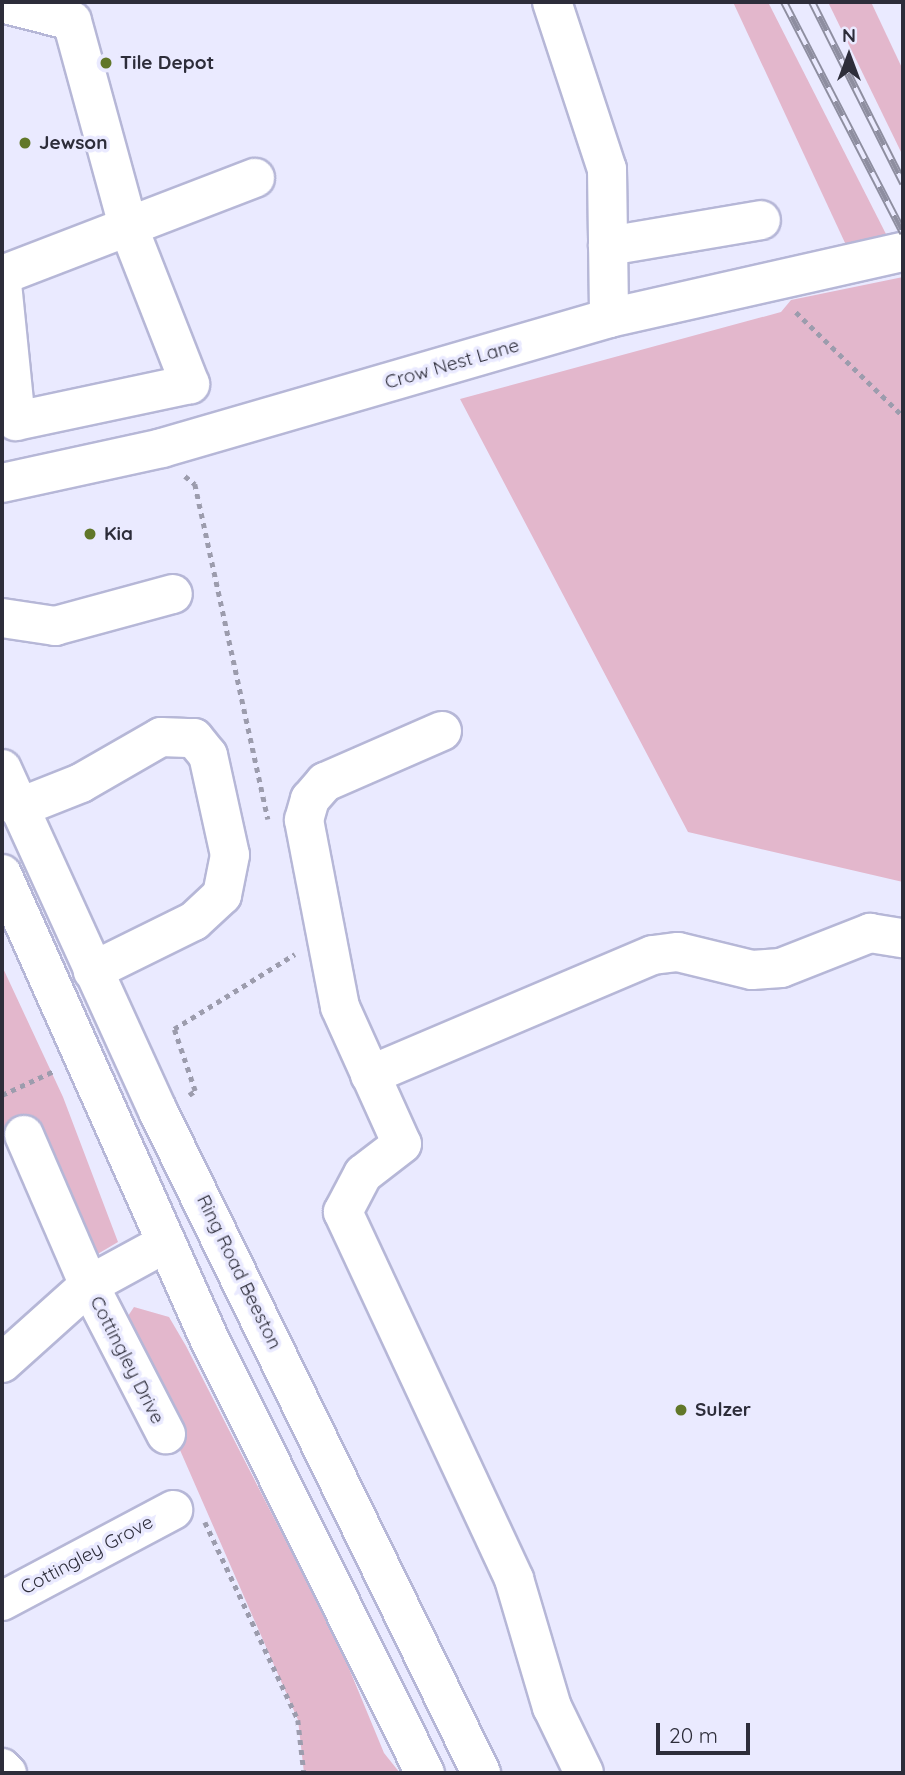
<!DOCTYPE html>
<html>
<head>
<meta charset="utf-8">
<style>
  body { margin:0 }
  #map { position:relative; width:905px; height:1775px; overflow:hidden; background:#eaeaff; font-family:Quicksand,sans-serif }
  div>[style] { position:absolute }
  .green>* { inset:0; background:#e3b7cc }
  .path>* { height:4.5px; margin-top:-2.25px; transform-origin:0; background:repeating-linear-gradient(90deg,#9c9cad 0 5px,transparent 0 10px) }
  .roads { filter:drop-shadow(2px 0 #b6b7d7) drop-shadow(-2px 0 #b6b7d7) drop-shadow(0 2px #b6b7d7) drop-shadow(0 -2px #b6b7d7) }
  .minor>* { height:38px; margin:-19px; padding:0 19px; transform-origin:19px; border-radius:19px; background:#fff }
  .highway>* { height:38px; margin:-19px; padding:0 19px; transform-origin:19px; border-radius:19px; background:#fff }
  .rail>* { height:8px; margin-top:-4px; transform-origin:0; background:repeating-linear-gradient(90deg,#eaeaff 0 16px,#8e8ea0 0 32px); box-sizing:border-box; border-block:2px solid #8e8ea0 }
  .dots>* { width:19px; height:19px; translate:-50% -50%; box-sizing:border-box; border:4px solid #eaeaff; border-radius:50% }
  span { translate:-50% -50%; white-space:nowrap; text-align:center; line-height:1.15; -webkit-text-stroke:7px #eaeaff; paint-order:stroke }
  .poi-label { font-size:19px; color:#2d2d3a; font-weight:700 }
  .left { translate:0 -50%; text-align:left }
  .street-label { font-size:19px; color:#2d2d3a }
  .frame { position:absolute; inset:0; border:4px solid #2d2d3a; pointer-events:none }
  .north { position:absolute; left:814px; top:21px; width:70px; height:70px; -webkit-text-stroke:5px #eaeaff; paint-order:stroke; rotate:0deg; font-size:19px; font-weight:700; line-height:28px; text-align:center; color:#2d2d3a }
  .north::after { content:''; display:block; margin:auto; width:24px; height:32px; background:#2d2d3a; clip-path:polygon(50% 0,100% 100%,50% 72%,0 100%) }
  .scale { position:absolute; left:656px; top:1723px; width:94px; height:32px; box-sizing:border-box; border:4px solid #2d2d3a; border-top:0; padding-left:9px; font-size:21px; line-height:24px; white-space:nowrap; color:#2d2d3a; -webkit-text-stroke:5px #eaeaff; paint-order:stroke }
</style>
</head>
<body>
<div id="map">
  <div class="green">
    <i style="clip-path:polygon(733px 2px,768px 2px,887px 236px,846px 245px)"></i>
    <i style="clip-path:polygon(828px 2px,871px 2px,903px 70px,903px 156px)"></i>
    <i style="clip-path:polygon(903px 277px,903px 882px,688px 832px,460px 399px,781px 312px,791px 300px)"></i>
    <i style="clip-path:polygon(2px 966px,63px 1097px,118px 1242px,96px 1255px,75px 1237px,30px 1115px,2px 1139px)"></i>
    <i style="clip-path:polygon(134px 1307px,169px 1317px,186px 1346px,341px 1649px,384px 1753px,400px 1773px,304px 1773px,298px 1720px,124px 1322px)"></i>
  </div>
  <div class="path">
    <i style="left:796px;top:312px;width:149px;rotate:44.2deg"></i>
    <i style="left:185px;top:476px;width:13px;rotate:39deg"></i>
    <i style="left:195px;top:484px;width:343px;rotate:77.7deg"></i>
    <i style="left:2px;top:1095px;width:57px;rotate:-24.8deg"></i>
    <i style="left:189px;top:1095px;width:7px;rotate:-34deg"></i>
    <i style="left:195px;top:1091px;width:65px;rotate:-108.7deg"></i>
    <i style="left:174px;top:1029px;width:142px;rotate:-31.8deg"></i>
    <i style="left:205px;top:1522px;width:219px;rotate:64.8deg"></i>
    <i style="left:298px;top:1720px;width:53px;rotate:83.5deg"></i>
  </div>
  <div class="roads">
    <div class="minor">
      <i style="left:552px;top:2px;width:176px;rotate:71.8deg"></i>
      <i style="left:607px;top:169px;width:149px;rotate:89.2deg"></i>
      <i style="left:2px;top:3px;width:72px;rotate:14.4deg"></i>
      <i style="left:72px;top:21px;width:213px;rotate:74.7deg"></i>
      <i style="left:128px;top:226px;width:170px;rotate:68.6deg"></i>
      <i style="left:190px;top:384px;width:178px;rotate:168deg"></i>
      <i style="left:16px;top:421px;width:139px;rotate:-95.8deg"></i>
      <i style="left:608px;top:246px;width:155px;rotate:-9.6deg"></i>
      <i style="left:2px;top:275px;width:271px;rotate:-21deg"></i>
      <i style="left:2px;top:483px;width:164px;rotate:-12.3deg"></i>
      <i style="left:162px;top:448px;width:466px;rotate:-16.2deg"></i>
      <i style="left:609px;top:318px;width:301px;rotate:-12.7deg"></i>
      <i style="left:2px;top:618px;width:54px;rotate:8.6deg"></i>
      <i style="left:55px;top:626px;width:122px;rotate:-15.2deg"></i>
      <i style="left:442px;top:731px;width:128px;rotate:156.4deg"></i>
      <i style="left:325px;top:782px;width:23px;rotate:131deg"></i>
      <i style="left:310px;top:799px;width:22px;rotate:106deg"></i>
      <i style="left:304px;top:820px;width:190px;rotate:79.1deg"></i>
      <i style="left:340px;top:1007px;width:150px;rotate:65.7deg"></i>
      <i style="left:402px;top:1144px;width:49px;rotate:142.4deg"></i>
      <i style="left:363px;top:1174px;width:43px;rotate:117.8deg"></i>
      <i style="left:343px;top:1212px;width:405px;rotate:65deg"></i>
      <i style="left:514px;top:1579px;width:134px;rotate:73.5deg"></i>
      <i style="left:552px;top:1707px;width:73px;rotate:64.1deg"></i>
      <i style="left:18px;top:808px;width:68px;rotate:-21.6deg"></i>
      <i style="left:81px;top:783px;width:92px;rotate:-29.9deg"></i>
      <i style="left:161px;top:737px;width:33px;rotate:2deg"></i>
      <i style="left:194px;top:738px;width:22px;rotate:51deg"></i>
      <i style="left:208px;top:755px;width:102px;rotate:77.6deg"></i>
      <i style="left:230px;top:855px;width:41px;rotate:101.3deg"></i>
      <i style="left:222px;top:895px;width:38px;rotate:137deg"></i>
      <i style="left:194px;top:921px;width:113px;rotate:153.7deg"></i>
      <i style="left:370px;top:1075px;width:307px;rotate:-23deg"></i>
      <i style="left:653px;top:955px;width:25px;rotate:-7deg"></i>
      <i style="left:678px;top:952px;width:76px;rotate:13.7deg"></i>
      <i style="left:752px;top:970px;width:29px;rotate:-4deg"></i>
      <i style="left:781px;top:968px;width:96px;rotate:-21.5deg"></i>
      <i style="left:870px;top:933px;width:33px;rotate:9deg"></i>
      <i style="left:24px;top:1135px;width:163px;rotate:66.6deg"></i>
      <i style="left:89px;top:1285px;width:168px;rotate:62.7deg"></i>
      <i style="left:2px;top:1363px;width:117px;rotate:-41.9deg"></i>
      <i style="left:89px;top:1285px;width:88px;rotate:-28.6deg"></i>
      <i style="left:2px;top:1601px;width:194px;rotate:-28deg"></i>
      <i style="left:2px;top:1768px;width:7px;rotate:45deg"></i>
    </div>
    <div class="highway">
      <i style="left:2px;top:769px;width:376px;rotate:65.5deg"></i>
      <i style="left:158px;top:1111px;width:737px;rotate:63.99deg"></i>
      <i style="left:2px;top:874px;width:506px;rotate:65.97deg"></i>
      <i style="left:208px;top:1336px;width:488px;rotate:63.6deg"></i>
    </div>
  </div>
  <div class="rail">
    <i style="left:784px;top:2px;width:260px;rotate:62.7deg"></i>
    <i style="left:812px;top:2px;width:203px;rotate:63.3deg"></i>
  </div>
  <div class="dots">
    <i style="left:106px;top:63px;background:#617729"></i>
    <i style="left:25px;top:143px;background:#617729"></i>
    <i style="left:90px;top:534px;background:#617729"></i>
    <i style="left:681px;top:1410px;background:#617729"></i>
  </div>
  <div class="poi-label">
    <span class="left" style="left:120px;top:63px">Tile Depot</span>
    <span class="left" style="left:39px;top:143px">Jewson</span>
    <span class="left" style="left:104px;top:534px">Kia</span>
    <span class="left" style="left:695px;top:1410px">Sulzer</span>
  </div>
  <div class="street-label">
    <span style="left:452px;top:364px;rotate:-16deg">Crow Nest Lane</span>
    <span style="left:239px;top:1272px;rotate:64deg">Ring Road Beeston</span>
    <span style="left:127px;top:1360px;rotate:63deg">Cottingley Drive</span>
    <span style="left:87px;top:1555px;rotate:-28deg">Cottingley Grove</span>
  </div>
  <div class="frame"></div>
  <div class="north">N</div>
  <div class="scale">20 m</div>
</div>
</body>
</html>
